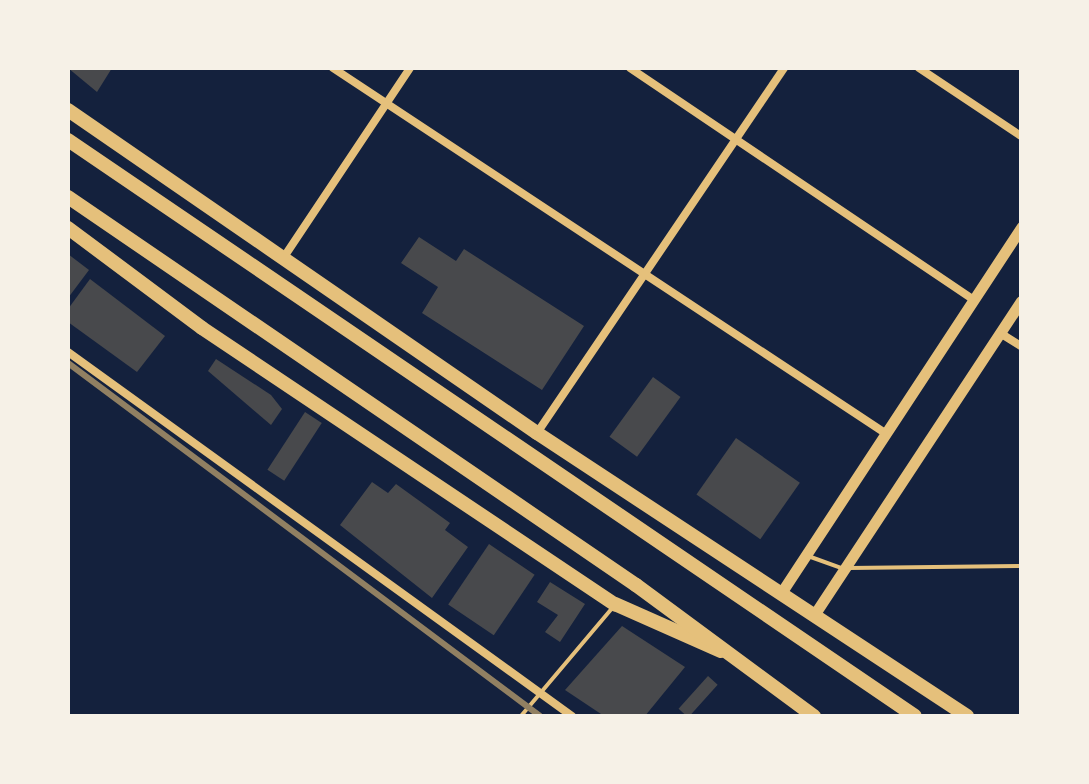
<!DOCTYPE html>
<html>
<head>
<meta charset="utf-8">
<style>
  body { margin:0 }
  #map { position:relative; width:1089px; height:784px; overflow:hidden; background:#14213d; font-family:Poppins,sans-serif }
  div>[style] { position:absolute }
  .building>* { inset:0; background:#48494c; transform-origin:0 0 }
  .service>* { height:4px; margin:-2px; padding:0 2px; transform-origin:2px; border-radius:2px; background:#e5c07b }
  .minor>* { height:8px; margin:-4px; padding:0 4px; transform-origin:4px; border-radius:4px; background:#e5c07b }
  .tertiary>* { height:11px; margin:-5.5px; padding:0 5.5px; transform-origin:5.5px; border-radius:5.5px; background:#e5c07b }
  .primary>* { height:14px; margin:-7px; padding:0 7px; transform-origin:7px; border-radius:7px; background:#e5c07b }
  .trunk>* { height:14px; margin:-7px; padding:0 7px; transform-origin:7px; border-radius:7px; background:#e5c07b }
  .rail>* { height:6px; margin:-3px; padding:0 3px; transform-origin:3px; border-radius:3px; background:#918062 }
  span { translate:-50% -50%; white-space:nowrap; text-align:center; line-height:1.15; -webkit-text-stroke:8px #f6f1e7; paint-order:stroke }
  .frame { position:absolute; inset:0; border:70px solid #f6f1e7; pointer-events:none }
</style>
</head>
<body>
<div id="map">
  <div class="building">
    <i style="clip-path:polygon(68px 68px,112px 68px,97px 92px)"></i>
    <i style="clip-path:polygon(419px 237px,456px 261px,464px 249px,584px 326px,542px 390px,422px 313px,438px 287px,401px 263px)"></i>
    <i style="clip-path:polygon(68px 254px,89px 270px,68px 298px)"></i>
    <i style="clip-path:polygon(90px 279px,165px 336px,137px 372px,68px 322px,68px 309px)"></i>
    <i style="clip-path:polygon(216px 359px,271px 395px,282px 409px,271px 425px,208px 371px)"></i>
    <i style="left:653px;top:377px;width:34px;height:74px;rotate:36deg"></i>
    <i style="left:305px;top:412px;width:20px;height:69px;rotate:33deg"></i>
    <i style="left:736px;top:438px;width:78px;height:69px;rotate:35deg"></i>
    <i style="clip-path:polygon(372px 482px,388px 493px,396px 484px,450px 523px,445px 530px,468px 547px,432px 598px,340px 525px)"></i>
    <i style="left:489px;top:544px;width:55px;height:73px;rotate:34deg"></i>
    <i style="clip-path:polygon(550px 582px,585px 604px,560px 642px,545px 632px,558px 615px,537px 602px)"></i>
    <i style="clip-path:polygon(622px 626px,685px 667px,645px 716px,604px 716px,565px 690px)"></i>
    <i style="left:708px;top:676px;width:13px;height:44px;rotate:42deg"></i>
  </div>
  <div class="service">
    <i style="left:808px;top:556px;width:35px;rotate:20deg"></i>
    <i style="left:849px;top:568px;width:172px;rotate:-0.7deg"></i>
    <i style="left:521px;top:716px;width:144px;rotate:-49.8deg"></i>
  </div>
  <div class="minor">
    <i style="left:333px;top:68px;width:662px;rotate:33.47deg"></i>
    <i style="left:630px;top:68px;width:414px;rotate:34deg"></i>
    <i style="left:919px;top:68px;width:123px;rotate:33.7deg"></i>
    <i style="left:284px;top:257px;width:227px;rotate:-56.3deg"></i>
    <i style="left:1000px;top:333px;width:25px;rotate:32deg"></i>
    <i style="left:68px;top:352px;width:622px;rotate:35.84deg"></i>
    <i style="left:537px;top:433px;width:441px;rotate:-55.9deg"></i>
  </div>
  <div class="tertiary">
    <i style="left:781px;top:593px;width:438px;rotate:-56.7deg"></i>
    <i style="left:814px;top:615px;width:376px;rotate:-56.6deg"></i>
  </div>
  <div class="primary">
    <i style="left:68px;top:110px;width:569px;rotate:34.56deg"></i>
    <i style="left:537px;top:433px;width:515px;rotate:33.35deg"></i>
    <i style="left:68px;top:228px;width:167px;rotate:36.7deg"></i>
    <i style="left:202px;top:328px;width:497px;rotate:33.8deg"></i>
    <i style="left:615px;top:604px;width:116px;rotate:23.9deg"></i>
  </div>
  <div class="trunk">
    <i style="left:68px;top:140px;width:1024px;rotate:34.22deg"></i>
    <i style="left:68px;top:197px;width:688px;rotate:34.34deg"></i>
    <i style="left:636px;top:585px;width:221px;rotate:36.4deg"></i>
  </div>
  <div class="rail">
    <i style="left:68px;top:363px;width:589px;rotate:36.79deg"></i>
  </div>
  <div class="frame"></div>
</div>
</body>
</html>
